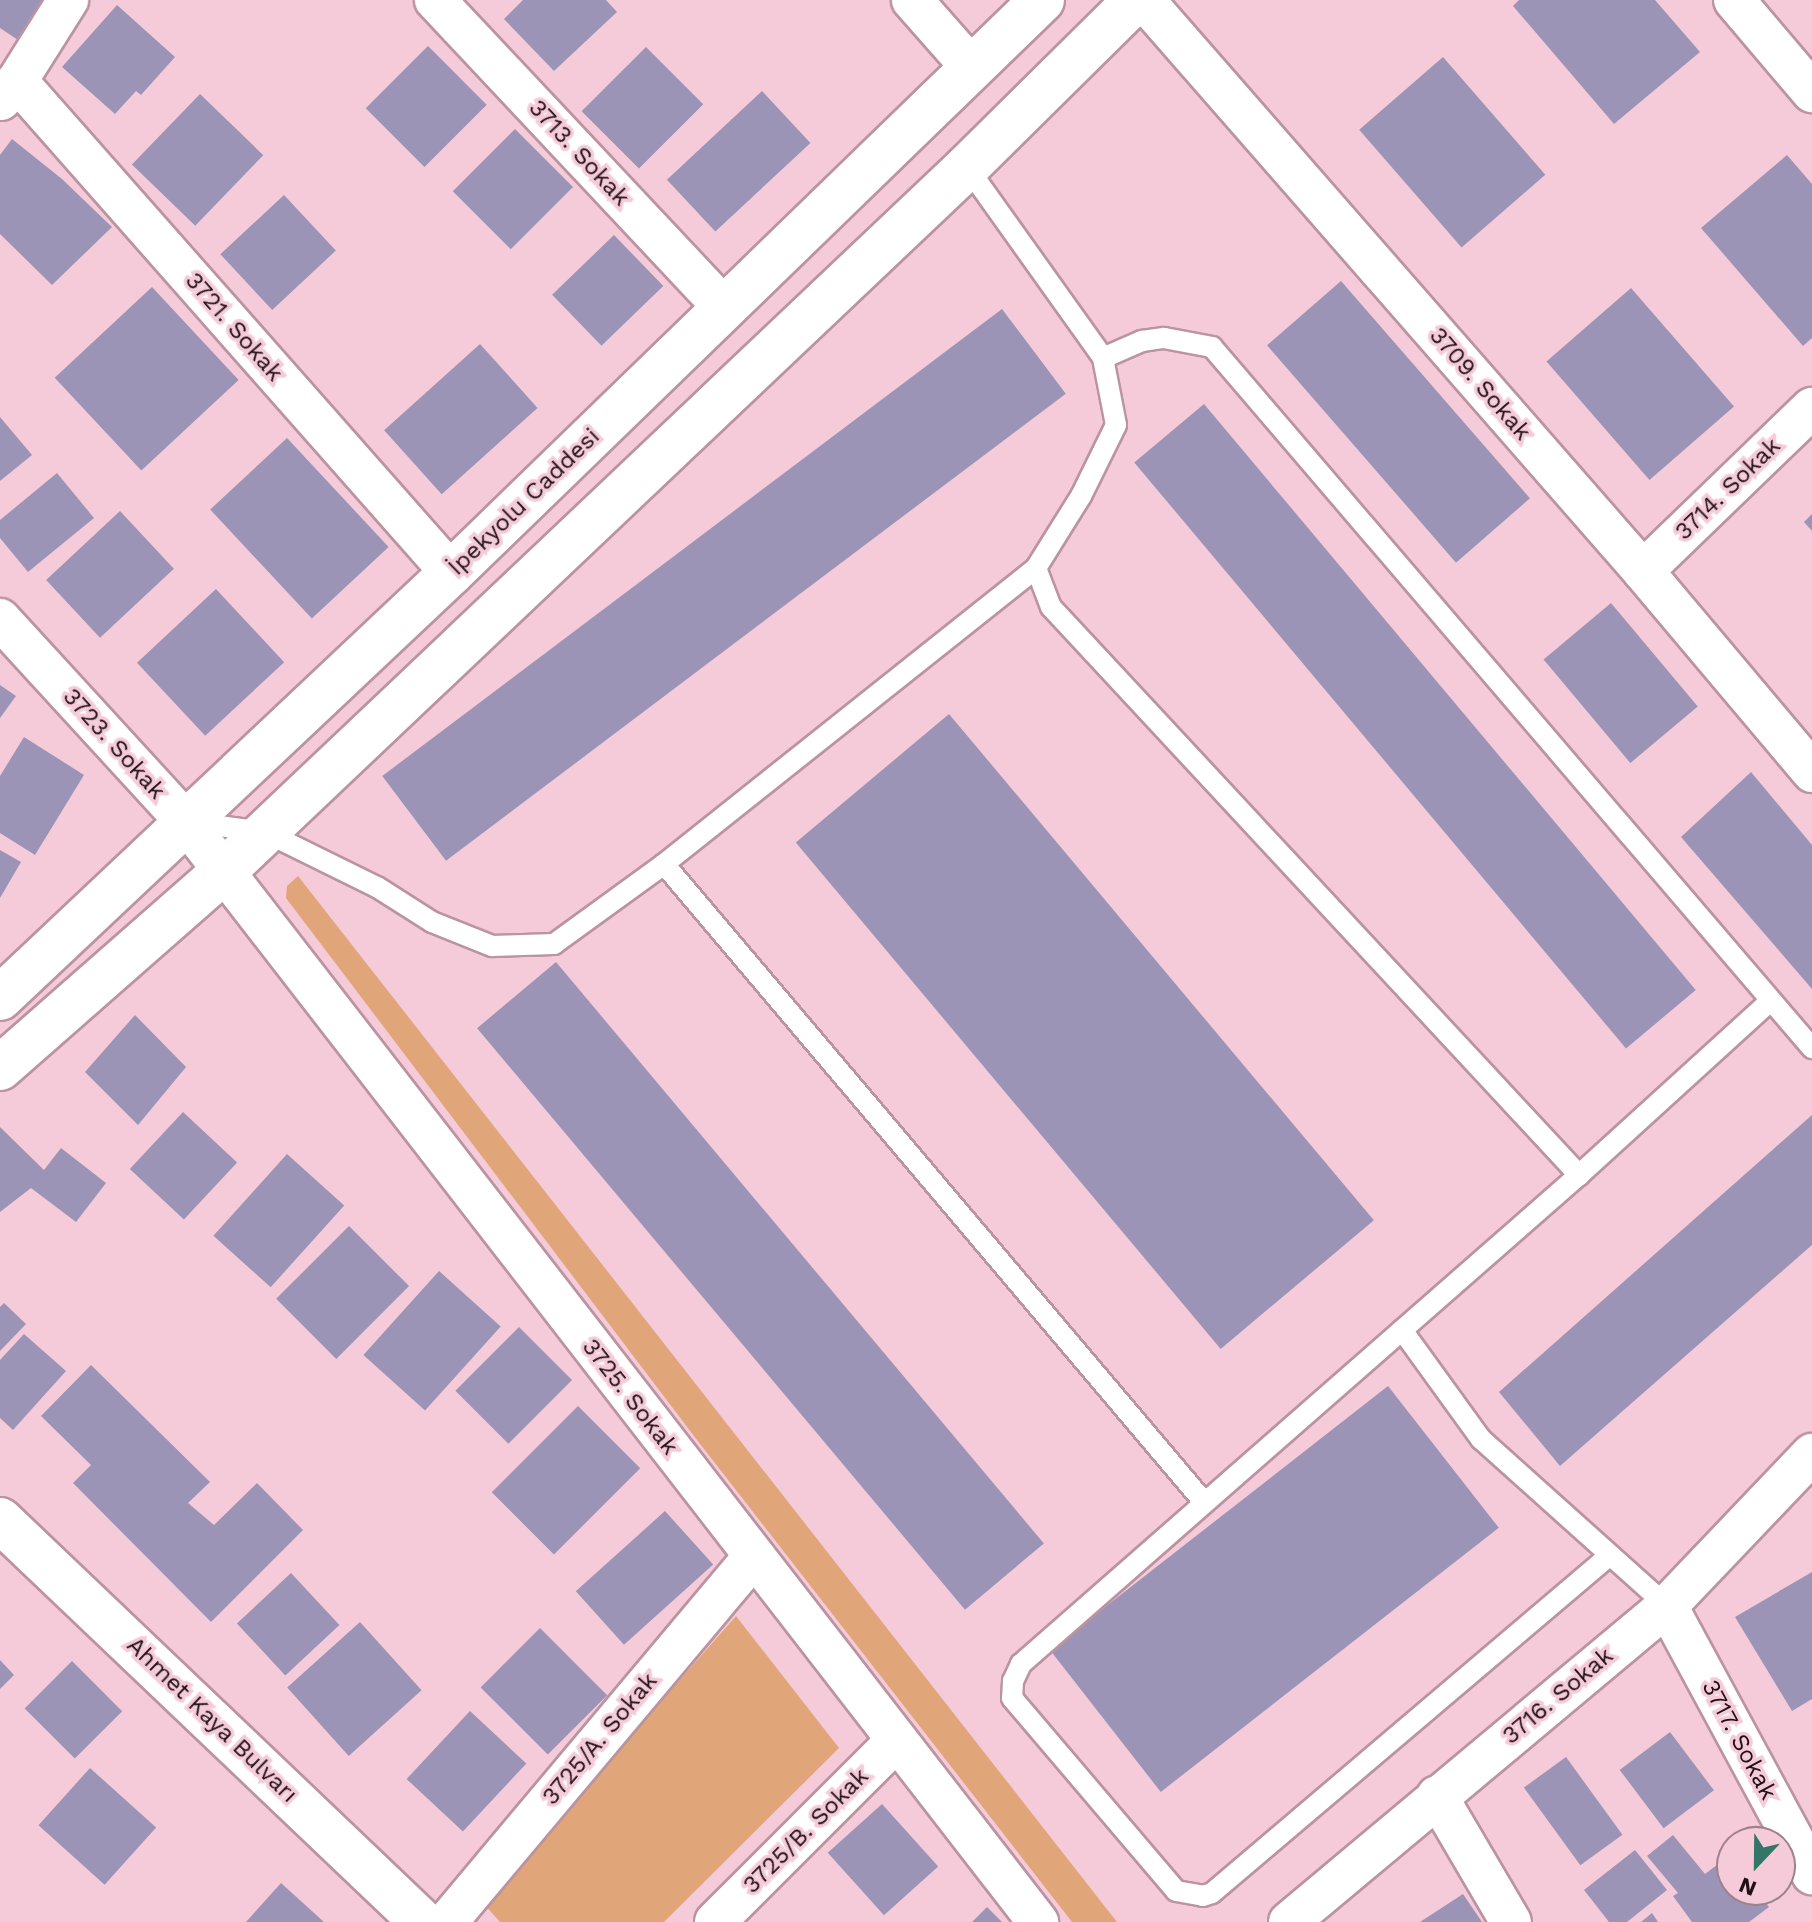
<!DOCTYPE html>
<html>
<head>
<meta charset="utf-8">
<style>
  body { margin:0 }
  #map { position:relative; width:1812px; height:1922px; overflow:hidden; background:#f5cbd9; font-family:"Work Sans",sans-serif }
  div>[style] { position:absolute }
  .green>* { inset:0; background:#e1a57a }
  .building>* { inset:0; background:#9c94b6; transform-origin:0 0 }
  .roads { filter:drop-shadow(2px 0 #bb93a1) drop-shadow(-2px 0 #bb93a1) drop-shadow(0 2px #bb93a1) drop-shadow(0 -2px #bb93a1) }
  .lane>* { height:20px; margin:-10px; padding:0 10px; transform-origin:10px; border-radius:10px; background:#fff }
  .street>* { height:40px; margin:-20px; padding:0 20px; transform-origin:20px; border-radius:20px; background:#fff }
  .secondary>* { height:44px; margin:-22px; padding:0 22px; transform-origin:22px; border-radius:22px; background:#fff }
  span { translate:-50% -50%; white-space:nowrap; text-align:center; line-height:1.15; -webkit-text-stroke:7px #f5cbd9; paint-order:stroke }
  .street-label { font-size:24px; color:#1f1116 }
  .north { position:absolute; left:1716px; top:1826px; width:80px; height:80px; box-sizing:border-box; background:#f5cbd9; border:2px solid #9f818b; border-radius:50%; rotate:202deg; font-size:22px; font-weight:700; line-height:32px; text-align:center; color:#1f1116 }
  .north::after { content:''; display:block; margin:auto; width:28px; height:36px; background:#337566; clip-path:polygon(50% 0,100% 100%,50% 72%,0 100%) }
</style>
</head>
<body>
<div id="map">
  <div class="green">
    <i style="clip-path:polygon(298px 876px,1117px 1922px,1072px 1922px,697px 1440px,286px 898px,287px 886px)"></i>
    <i style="clip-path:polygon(736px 1616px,839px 1748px,664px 1922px,500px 1922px,483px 1903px)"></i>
  </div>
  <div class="building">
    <i style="clip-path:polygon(0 0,44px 0,18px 40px,0 28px)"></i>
    <i style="clip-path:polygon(523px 0,606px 0,617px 12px,554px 71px,504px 19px)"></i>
    <i style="clip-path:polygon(1519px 0,1655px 0,1700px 52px,1614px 124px,1513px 6px)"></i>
    <i style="clip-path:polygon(117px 5px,175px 57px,141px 95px,136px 91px,115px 114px,62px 67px)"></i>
    <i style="left:428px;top:46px;width:83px;height:88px;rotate:45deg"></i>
    <i style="left:646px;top:47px;width:81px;height:91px;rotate:45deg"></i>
    <i style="left:1443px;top:57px;width:156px;height:111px;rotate:49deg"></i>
    <i style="left:762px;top:91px;width:71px;height:130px;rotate:47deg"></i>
    <i style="left:200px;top:94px;width:88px;height:98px;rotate:44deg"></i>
    <i style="left:515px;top:129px;width:82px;height:88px;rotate:45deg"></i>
    <i style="clip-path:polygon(12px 139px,62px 179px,112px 227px,52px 285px,0 234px,0 155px)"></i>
    <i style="clip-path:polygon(1787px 155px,1812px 184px,1812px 338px,1803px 346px,1701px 228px)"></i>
    <i style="left:284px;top:195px;width:76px;height:87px;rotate:47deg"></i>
    <i style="left:614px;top:235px;width:71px;height:86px;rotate:46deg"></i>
    <i style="left:1341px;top:281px;width:288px;height:98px;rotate:49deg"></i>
    <i style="left:152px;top:287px;width:127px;height:133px;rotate:47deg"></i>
    <i style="left:1631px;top:288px;width:157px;height:112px;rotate:49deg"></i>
    <i style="left:1002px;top:309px;width:106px;height:776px;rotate:53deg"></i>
    <i style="left:480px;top:344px;width:86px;height:129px;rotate:48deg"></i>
    <i style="left:1204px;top:404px;width:765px;height:91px;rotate:50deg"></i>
    <i style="clip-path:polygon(0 417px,32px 455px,0 481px)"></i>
    <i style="left:287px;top:438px;width:149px;height:105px;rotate:47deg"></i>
    <i style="clip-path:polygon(57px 473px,94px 518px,28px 572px,0 538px,0 520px)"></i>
    <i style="left:120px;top:511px;width:79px;height:101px;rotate:47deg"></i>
    <i style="clip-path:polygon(1812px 514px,1812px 531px,1804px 522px)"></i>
    <i style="left:216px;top:589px;width:100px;height:108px;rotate:47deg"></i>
    <i style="left:1611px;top:603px;width:135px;height:88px;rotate:50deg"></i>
    <i style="clip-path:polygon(0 685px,16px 696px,0 718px)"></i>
    <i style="left:949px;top:714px;width:661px;height:200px;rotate:50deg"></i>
    <i style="clip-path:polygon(24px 737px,84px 775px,35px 855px,0 833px,0 776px)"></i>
    <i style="clip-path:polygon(1751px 772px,1812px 845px,1812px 989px,1681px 837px)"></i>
    <i style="clip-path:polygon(0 850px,21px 862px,0 898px)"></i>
    <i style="left:556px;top:962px;width:759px;height:103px;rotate:50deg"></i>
    <i style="clip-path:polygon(135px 1015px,186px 1067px,138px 1125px,85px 1072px)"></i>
    <i style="left:183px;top:1112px;width:74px;height:78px;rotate:43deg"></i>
    <i style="clip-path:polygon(1812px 1115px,1812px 1245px,1560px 1466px,1499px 1392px)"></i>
    <i style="clip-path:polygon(0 1127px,44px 1170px,61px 1148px,106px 1183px,76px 1222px,31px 1188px,0 1212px)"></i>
    <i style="left:287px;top:1154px;width:77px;height:110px;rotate:42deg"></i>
    <i style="left:349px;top:1226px;width:85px;height:103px;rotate:45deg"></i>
    <i style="left:439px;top:1271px;width:83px;height:113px;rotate:42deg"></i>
    <i style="clip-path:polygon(4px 1303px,26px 1324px,0 1351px,0 1307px)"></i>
    <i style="left:519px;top:1327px;width:75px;height:90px;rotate:45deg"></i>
    <i style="clip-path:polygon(24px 1334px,66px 1371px,13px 1430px,0 1418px,0 1360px)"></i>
    <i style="clip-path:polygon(91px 1365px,210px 1482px,188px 1503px,214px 1525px,257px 1483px,303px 1530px,211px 1622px,73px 1483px,91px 1465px,41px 1416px)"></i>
    <i style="left:1388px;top:1386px;width:180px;height:429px;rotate:52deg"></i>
    <i style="left:578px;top:1406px;width:88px;height:122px;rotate:45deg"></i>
    <i style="left:665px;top:1511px;width:72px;height:120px;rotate:48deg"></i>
    <i style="clip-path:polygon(1812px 1572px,1812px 1699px,1792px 1711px,1735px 1617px)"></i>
    <i style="left:291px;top:1573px;width:71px;height:74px;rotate:47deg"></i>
    <i style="left:360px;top:1622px;width:92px;height:98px;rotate:48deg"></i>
    <i style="left:540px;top:1628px;width:95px;height:84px;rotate:45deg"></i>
    <i style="clip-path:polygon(0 1660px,14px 1675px,0 1689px)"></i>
    <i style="left:72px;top:1661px;width:71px;height:67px;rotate:45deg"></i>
    <i style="left:470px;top:1711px;width:77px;height:93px;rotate:43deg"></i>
    <i style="left:1670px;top:1732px;width:73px;height:63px;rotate:53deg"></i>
    <i style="left:1566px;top:1757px;width:96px;height:52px;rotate:54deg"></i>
    <i style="left:90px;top:1768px;width:89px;height:77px;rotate:42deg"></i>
    <i style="left:882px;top:1804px;width:84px;height:73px;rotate:48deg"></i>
    <i style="clip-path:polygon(1673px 1835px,1705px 1874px,1730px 1855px,1732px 1890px,1757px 1890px,1769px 1907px,1749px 1922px,1692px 1922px,1673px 1896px,1678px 1893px,1647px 1856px)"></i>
    <i style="clip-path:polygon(1635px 1850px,1667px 1890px,1627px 1922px,1609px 1922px,1584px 1890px)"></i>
    <i style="clip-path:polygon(281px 1883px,324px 1922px,246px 1922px)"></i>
    <i style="clip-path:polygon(1463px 1894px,1482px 1922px,1420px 1922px)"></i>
    <i style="clip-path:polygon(987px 1907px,1002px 1922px,972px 1922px)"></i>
    <i style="clip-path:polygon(1652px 1913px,1658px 1922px,1641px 1922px)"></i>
  </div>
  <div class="roads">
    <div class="lane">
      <i style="left:967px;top:167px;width:234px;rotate:54.5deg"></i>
      <i style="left:1103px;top:358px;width:68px;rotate:79deg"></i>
      <i style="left:1116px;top:425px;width:79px;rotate:116.2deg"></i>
      <i style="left:1081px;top:496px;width:85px;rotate:122deg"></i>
      <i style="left:1036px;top:568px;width:42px;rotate:69deg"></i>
      <i style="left:1051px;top:607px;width:776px;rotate:47.09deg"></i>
      <i style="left:1579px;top:1175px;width:742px;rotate:138.77deg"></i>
      <i style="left:1021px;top:1664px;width:19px;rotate:115deg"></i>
      <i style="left:1013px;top:1681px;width:17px;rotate:93deg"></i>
      <i style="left:1012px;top:1698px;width:253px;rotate:49.6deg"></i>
      <i style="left:1176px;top:1891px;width:27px;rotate:10deg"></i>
      <i style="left:1203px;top:1896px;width:9px;rotate:-18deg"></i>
      <i style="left:1212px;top:1893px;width:522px;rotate:-40.34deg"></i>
      <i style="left:1103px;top:358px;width:43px;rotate:-23.6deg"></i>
      <i style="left:1142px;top:341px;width:22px;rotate:-8deg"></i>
      <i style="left:1164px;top:338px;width:49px;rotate:10.6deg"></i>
      <i style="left:1212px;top:347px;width:923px;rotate:49.44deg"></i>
      <i style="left:189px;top:822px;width:77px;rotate:7.5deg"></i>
      <i style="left:265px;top:832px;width:125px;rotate:26.2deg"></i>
      <i style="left:377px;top:887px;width:65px;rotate:32.5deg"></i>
      <i style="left:432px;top:922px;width:65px;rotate:21.8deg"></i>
      <i style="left:492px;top:946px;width:62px;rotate:-1.8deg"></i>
      <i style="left:554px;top:944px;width:136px;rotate:-36deg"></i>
      <i style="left:664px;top:864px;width:475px;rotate:-38.5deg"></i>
      <i style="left:664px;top:864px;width:836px;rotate:49.76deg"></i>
      <i style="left:1579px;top:1175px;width:258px;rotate:-42.3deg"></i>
      <i style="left:1402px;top:1330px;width:135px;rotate:54.1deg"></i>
      <i style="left:1481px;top:1439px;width:250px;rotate:41.9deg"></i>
    </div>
    <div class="street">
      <i style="left:435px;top:0;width:421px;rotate:46.8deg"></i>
      <i style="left:912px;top:0;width:91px;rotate:48.6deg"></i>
      <i style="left:1144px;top:0;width:758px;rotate:48.85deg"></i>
      <i style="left:1643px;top:571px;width:263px;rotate:49.9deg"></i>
      <i style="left:1734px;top:0;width:121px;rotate:49.7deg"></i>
      <i style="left:17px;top:81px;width:656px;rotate:48.58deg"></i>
      <i style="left:1px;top:100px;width:25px;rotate:-50deg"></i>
      <i style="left:17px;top:81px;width:96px;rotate:-57.8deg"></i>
      <i style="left:1643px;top:571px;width:235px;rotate:-44deg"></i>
      <i style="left:0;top:619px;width:274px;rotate:47.5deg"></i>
      <i style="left:185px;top:821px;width:1393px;rotate:52.23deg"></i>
      <i style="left:1667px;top:1606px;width:305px;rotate:61.6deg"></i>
      <i style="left:1437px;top:1796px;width:146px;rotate:59.6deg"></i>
      <i style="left:447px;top:1922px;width:478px;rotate:-50deg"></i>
      <i style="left:715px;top:1922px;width:257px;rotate:-45deg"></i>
      <i style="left:1289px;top:1922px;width:493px;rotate:-39.9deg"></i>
      <i style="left:1667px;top:1606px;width:210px;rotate:-46.4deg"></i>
    </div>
    <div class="secondary">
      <i style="left:0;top:998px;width:620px;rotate:-43.3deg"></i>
      <i style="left:451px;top:573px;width:823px;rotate:-44.11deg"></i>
      <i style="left:0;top:1068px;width:295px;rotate:-41.3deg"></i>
      <i style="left:222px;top:873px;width:1026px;rotate:-43.46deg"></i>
      <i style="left:967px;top:167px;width:238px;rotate:-44.7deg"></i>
      <i style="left:0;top:1520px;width:583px;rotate:43.61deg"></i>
    </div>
  </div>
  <div class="street-label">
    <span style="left:579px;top:153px;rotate:47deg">3713. Sokak</span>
    <span style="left:234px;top:327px;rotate:49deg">3721. Sokak</span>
    <span style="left:1480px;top:384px;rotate:49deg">3709. Sokak</span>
    <span style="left:1728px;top:489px;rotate:-44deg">3714. Sokak</span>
    <span style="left:524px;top:502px;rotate:-44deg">İpekyolu Caddesi</span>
    <span style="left:114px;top:744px;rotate:48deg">3723. Sokak</span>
    <span style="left:630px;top:1397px;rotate:52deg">3725. Sokak</span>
    <span style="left:1558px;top:1696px;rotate:-40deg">3716. Sokak</span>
    <span style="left:212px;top:1720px;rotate:44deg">Ahmet Kaya Bulvarı</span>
    <span style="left:600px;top:1739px;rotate:-50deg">3725/A. Sokak</span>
    <span style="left:1739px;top:1740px;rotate:62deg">3717. Sokak</span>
    <span style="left:806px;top:1831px;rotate:-45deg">3725/B. Sokak</span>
  </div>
  <div class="north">N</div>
</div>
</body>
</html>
